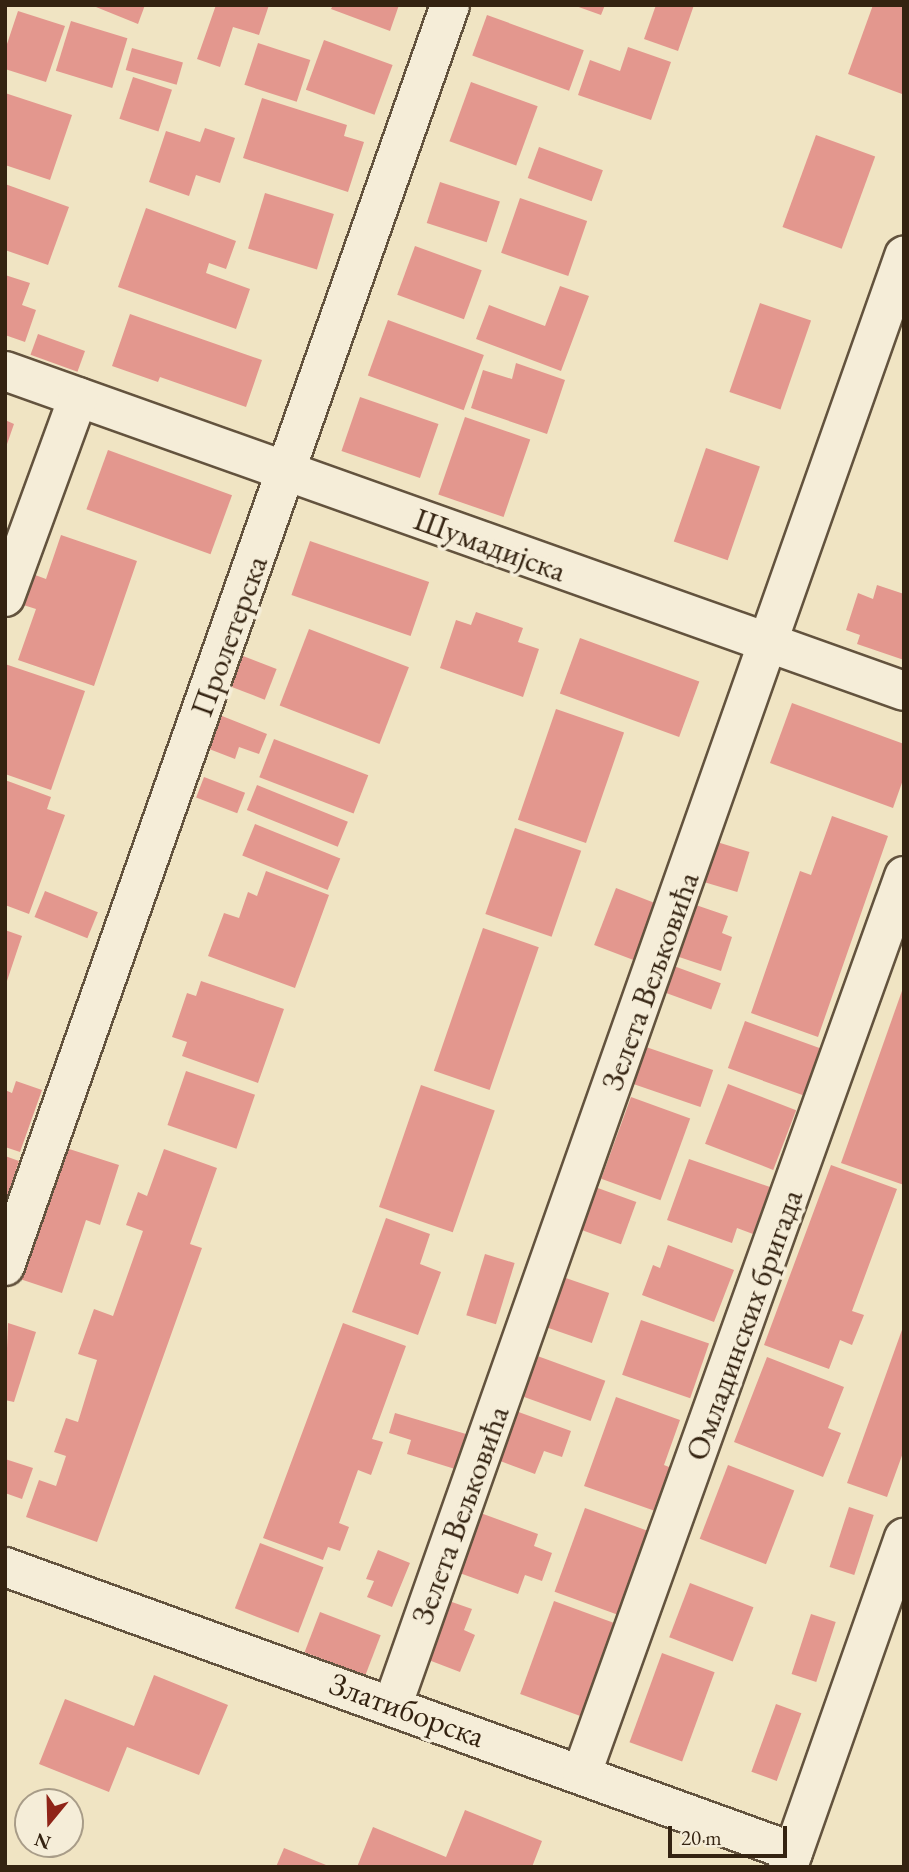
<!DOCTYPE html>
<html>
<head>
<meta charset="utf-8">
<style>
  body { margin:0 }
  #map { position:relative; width:909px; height:1872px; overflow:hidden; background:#f0e4c3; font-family:"EB Garamond",serif }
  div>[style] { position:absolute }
  .building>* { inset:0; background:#e3978e; transform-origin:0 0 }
  .roads { filter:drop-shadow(2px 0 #63533e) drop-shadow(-2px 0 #63533e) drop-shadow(0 2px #63533e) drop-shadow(0 -2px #63533e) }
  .minor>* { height:38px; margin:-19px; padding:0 19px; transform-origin:19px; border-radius:19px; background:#f5edd8 }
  span { translate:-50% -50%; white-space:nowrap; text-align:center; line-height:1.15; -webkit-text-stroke:7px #f5edd8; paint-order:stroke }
  .street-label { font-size:32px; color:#342311 }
  .frame { position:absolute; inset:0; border:7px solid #342311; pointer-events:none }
  .north { position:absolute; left:14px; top:1788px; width:70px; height:70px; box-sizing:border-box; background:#f5edd8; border:2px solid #a89c88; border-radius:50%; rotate:199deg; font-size:19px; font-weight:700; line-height:28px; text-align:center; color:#342311 }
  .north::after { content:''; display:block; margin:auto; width:24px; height:32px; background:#8f2418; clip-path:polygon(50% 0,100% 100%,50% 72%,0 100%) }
  .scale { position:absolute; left:668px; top:1826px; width:119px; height:32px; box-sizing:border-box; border:4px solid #342311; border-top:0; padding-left:9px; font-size:21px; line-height:24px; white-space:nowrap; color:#342311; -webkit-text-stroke:5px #f5edd8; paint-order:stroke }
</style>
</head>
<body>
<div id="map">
  <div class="building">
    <i style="clip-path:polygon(91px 5px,145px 5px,138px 24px)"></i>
    <i style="clip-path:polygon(216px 5px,269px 5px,259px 35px,233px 27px,220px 67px,197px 59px)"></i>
    <i style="clip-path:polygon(333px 5px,399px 5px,390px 31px,331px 9px)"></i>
    <i style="clip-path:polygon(573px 5px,605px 5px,601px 15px)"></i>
    <i style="clip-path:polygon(656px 5px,694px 5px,678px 51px,644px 39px)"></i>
    <i style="clip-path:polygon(873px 5px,904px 5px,902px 94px,848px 74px)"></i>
    <i style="clip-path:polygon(18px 11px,65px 26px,46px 82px,5px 69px,5px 50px)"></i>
    <i style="left:487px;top:15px;width:103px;height:43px;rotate:20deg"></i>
    <i style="left:71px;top:21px;width:59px;height:52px;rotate:17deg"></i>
    <i style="left:324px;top:40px;width:73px;height:53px;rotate:20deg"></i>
    <i style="left:258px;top:43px;width:55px;height:44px;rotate:18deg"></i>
    <i style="clip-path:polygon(628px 47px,671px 62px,651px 120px,578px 95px,590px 60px,620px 71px)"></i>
    <i style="left:132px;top:48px;width:53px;height:23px;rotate:16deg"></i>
    <i style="left:133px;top:77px;width:41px;height:44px;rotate:18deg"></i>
    <i style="left:471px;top:82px;width:71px;height:63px;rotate:20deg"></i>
    <i style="clip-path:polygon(5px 93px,72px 115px,50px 180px,5px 165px)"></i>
    <i style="clip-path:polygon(262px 98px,347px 125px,344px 136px,364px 142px,348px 192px,243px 158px)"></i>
    <i style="clip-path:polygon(205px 128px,235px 138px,220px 183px,196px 175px,189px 196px,149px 182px,166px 131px,200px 142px)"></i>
    <i style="left:816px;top:135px;width:63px;height:98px;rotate:20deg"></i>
    <i style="left:539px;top:147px;width:68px;height:33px;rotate:20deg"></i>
    <i style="left:440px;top:182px;width:63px;height:43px;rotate:18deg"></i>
    <i style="clip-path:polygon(5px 184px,69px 207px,48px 265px,5px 250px)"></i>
    <i style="left:265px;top:193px;width:72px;height:58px;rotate:17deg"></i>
    <i style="left:520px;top:198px;width:71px;height:58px;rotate:19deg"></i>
    <i style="clip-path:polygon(146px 208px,236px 241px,226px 269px,209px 263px,206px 273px,250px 289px,236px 329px,118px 287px)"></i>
    <i style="left:415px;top:246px;width:71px;height:52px;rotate:20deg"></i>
    <i style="clip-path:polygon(5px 275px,30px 283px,22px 305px,36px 310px,25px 342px,5px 335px)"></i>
    <i style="clip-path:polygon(560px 286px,589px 296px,561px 371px,476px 339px,489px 305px,545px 326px)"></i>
    <i style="left:760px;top:303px;width:54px;height:94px;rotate:19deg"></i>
    <i style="clip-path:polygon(130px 314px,262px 360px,246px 407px,160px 377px,158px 382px,112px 366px)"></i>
    <i style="left:388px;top:320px;width:102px;height:59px;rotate:20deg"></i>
    <i style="left:38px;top:334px;width:50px;height:22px;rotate:20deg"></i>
    <i style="clip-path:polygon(516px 363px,565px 380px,547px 434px,471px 408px,483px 370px,512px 379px)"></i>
    <i style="left:360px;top:397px;width:83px;height:57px;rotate:19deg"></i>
    <i style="left:465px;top:417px;width:69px;height:82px;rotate:19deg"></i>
    <i style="clip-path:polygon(5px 420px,14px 424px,6px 447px,5px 447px)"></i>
    <i style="left:706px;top:448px;width:57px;height:99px;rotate:19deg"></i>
    <i style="left:108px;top:450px;width:132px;height:63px;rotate:20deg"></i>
    <i style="clip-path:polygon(61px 535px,137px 561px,94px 686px,18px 660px,36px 609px,17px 603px,27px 572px,46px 579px)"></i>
    <i style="left:310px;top:541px;width:126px;height:57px;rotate:19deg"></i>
    <i style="clip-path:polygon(877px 585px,904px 594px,904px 660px,857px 644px,860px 635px,846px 630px,858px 593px,873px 599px)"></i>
    <i style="clip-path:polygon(476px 612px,523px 628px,518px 642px,539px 649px,523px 697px,440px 668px,456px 620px,471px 625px)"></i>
    <i style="left:309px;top:629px;width:107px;height:82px;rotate:21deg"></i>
    <i style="left:580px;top:638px;width:127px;height:59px;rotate:20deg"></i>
    <i style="left:243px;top:656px;width:36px;height:33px;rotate:21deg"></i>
    <i style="clip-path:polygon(5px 664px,85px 691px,51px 790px,5px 774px)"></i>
    <i style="clip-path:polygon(792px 703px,904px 744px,904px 777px,893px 808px,770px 763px)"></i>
    <i style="left:556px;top:709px;width:72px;height:117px;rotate:19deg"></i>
    <i style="clip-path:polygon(217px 714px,267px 734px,259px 754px,239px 747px,235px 759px,204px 747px)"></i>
    <i style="left:274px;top:739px;width:101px;height:41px;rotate:21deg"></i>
    <i style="left:204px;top:777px;width:44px;height:22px;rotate:21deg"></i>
    <i style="clip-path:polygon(5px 780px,51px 797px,47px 809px,65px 815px,29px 914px,5px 905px)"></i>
    <i style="left:257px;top:785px;width:98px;height:27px;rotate:22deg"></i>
    <i style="clip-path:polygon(832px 816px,888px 836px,818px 1037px,751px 1013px,800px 871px,811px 875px)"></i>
    <i style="left:255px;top:824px;width:92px;height:34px;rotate:22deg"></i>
    <i style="left:515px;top:828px;width:70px;height:91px;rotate:19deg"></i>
    <i style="left:717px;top:842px;width:34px;height:42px;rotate:17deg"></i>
    <i style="clip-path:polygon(266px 871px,329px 895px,295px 988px,208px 956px,224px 913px,239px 918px,248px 892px,257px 896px)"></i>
    <i style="left:616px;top:888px;width:45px;height:61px;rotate:21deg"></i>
    <i style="left:45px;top:891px;width:57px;height:28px;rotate:22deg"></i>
    <i style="clip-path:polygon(690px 903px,728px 916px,722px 933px,732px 937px,721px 971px,673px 955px)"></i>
    <i style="left:483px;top:928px;width:59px;height:151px;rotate:19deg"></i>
    <i style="clip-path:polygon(5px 930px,22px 936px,6px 984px,5px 984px)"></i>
    <i style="left:671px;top:965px;width:53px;height:28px;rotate:20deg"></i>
    <i style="clip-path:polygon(201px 981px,284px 1009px,258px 1083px,182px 1056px,187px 1042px,172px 1037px,187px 993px,196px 996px)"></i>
    <i style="clip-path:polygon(903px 988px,904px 988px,904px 1185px,841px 1163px)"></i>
    <i style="left:745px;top:1021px;width:80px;height:50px;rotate:20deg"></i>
    <i style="left:646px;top:1047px;width:71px;height:39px;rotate:19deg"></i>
    <i style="left:186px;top:1071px;width:73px;height:57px;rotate:19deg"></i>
    <i style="clip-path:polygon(16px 1081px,42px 1090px,20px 1152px,5px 1147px,5px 1090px,12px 1093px)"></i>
    <i style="left:728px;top:1084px;width:73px;height:64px;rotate:21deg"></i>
    <i style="left:421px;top:1085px;width:78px;height:129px;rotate:19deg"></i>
    <i style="left:631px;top:1097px;width:63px;height:87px;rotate:20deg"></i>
    <i style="clip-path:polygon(63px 1147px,119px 1165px,100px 1225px,86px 1220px,62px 1293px,20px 1279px)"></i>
    <i style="clip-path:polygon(164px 1149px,217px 1168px,190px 1244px,202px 1248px,97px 1542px,26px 1517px,39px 1480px,56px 1486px,66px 1456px,54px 1452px,66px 1418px,78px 1422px,97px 1360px,78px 1354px,94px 1309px,113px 1316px,143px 1231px,126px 1225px,138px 1192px,147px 1196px)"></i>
    <i style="clip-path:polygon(5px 1156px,19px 1161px,6px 1200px,5px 1200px)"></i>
    <i style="clip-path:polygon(689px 1159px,770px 1187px,753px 1234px,737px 1228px,732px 1243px,667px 1220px)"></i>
    <i style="clip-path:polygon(831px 1165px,897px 1189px,852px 1311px,864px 1315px,852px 1345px,840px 1340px,829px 1369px,764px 1345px)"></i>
    <i style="left:595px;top:1187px;width:44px;height:45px;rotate:20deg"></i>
    <i style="clip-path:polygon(386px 1218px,430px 1234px,420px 1264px,441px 1272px,418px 1335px,352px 1312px)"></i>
    <i style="clip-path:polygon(668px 1245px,734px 1270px,714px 1322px,642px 1295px,653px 1265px,660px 1268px)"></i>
    <i style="left:485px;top:1254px;width:31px;height:64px;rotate:17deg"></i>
    <i style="left:560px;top:1276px;width:52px;height:53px;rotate:19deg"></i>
    <i style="left:641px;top:1320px;width:72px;height:58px;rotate:19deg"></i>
    <i style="clip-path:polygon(8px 1323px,36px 1332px,14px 1402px,5px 1400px)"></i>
    <i style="clip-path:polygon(343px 1323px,406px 1346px,372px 1439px,383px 1442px,371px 1475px,358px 1470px,339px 1523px,349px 1527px,340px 1551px,328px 1547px,323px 1560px,263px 1538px)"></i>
    <i style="clip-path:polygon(903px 1327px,904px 1450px,887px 1497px,847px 1483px)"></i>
    <i style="left:532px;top:1354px;width:78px;height:43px;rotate:20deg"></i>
    <i style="clip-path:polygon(767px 1357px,844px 1387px,828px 1428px,841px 1433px,823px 1477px,734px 1442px)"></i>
    <i style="clip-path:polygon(616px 1397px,680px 1420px,664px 1465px,674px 1469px,658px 1512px,584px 1486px)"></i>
    <i style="clip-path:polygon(513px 1410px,571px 1431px,562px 1457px,544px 1451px,535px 1474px,495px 1459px)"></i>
    <i style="clip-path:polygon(395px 1413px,466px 1434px,455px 1469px,407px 1454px,411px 1440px,389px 1433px)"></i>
    <i style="clip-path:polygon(5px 1459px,33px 1468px,22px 1499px,5px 1493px)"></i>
    <i style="left:728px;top:1465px;width:71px;height:79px;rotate:21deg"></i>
    <i style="left:849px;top:1507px;width:26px;height:63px;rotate:18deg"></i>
    <i style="left:585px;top:1508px;width:68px;height:89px;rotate:20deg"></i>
    <i style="clip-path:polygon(475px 1511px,538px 1534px,534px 1546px,552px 1553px,542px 1581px,525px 1575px,518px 1594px,454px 1571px)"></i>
    <i style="left:260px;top:1543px;width:68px;height:70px;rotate:21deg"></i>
    <i style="clip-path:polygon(378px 1550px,410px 1563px,392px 1607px,367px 1597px,374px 1581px,366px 1579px)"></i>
    <i style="left:690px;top:1583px;width:68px;height:58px;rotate:21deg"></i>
    <i style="clip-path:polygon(449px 1601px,472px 1609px,464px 1630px,475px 1635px,460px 1672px,426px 1659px)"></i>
    <i style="left:554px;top:1601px;width:64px;height:99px;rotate:20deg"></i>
    <i style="left:320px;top:1612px;width:65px;height:43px;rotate:21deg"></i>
    <i style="left:811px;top:1614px;width:26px;height:63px;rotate:18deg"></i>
    <i style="left:662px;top:1653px;width:56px;height:95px;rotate:20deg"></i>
    <i style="clip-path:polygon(154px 1675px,228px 1705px,199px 1775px,127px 1747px,109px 1792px,39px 1764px,65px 1699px,134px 1726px)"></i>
    <i style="left:776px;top:1704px;width:27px;height:72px;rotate:20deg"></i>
    <i style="clip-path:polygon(465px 1810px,542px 1841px,532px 1867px,357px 1867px,373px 1827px,446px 1857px)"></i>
    <i style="clip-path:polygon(284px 1848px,331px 1867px,276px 1867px)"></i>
  </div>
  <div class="roads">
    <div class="minor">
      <i style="left:5px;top:371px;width:954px;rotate:19.59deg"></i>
      <i style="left:5px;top:597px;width:213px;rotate:-69.9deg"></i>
      <i style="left:5px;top:1266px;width:1337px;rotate:-70.56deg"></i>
      <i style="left:5px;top:1567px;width:838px;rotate:19.88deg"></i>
      <i style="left:393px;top:1704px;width:1536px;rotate:-70.56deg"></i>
      <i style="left:582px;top:1773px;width:953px;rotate:-70.25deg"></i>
      <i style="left:788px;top:1867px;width:349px;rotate:-70.6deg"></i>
    </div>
  </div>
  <div class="street-label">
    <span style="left:490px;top:545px;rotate:20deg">Шумадијска</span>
    <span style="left:229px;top:636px;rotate:-70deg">Пролетерска</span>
    <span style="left:650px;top:981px;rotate:-70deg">Зелета Вељковића</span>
    <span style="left:744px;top:1325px;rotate:-70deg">Омладинских бригада</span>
    <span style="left:460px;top:1515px;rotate:-70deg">Зелета Вељковића</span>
    <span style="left:407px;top:1710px;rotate:20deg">Златиборска</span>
  </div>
  <div class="frame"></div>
  <div class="north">N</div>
  <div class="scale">20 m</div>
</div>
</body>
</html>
